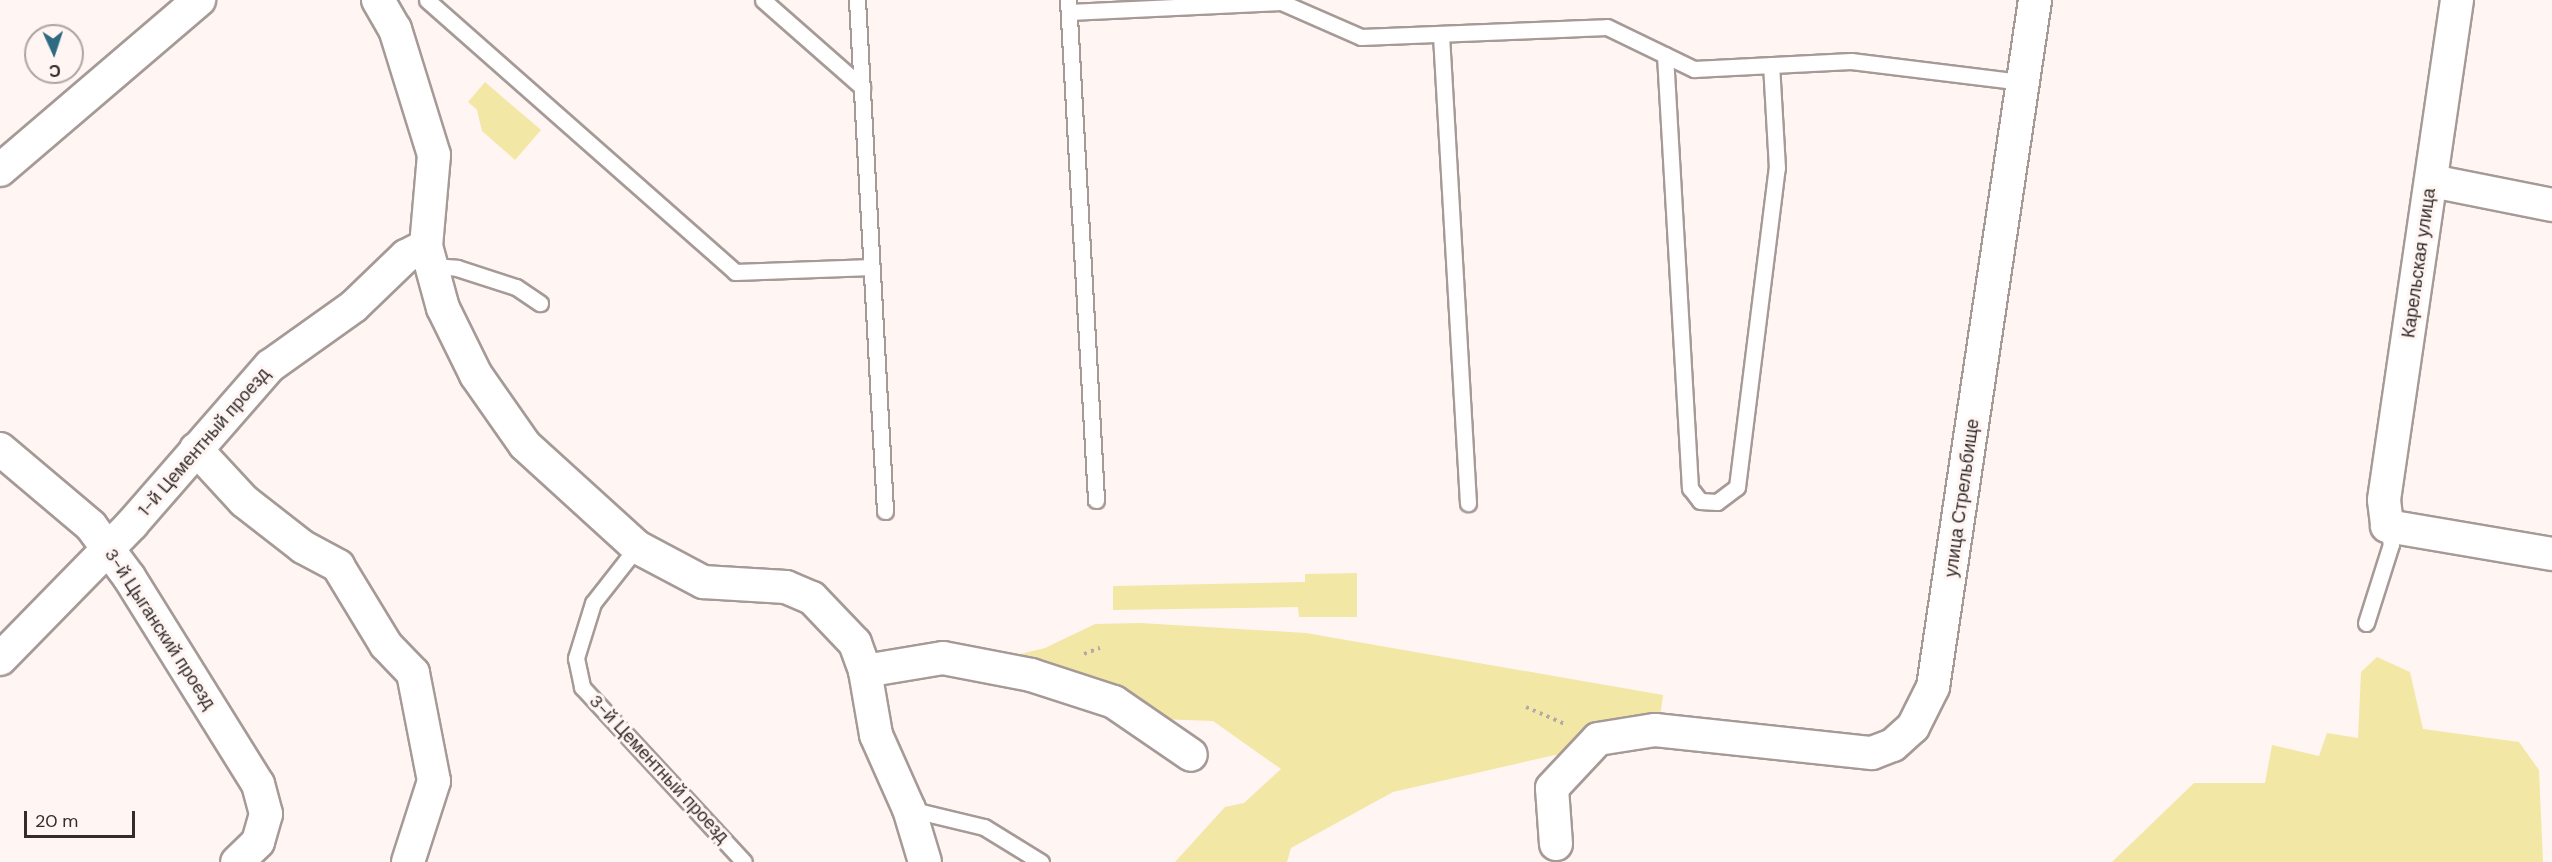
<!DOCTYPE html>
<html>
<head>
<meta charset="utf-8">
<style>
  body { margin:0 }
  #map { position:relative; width:2552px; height:862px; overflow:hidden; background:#fff5f2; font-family:"DM Sans",sans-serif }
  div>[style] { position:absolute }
  .green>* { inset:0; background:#f3e7a6 }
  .path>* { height:4px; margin-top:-2px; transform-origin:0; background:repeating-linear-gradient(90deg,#b2aaa7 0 3px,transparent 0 7.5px) }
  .roads { filter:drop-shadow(2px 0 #a69a97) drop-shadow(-2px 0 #a69a97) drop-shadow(0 2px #a69a97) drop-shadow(0 -2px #a69a97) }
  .service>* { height:15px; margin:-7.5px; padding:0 7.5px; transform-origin:7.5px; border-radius:7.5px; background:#fff }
  .minor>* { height:32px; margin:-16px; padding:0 16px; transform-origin:16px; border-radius:16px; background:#fff }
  span { translate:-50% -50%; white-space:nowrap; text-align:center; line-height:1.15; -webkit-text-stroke:6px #fff5f2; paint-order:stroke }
  .street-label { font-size:18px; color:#322d2c }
  .north { position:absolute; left:24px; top:24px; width:60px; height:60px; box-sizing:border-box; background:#fff5f2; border:2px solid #ada5a3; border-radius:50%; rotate:177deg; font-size:16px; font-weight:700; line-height:24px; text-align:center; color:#322d2c }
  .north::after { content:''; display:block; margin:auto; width:21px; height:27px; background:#2e6b82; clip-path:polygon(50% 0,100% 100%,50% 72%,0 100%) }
  .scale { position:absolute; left:24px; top:811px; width:111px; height:27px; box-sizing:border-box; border:3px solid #322d2c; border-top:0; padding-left:8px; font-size:18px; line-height:21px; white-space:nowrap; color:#322d2c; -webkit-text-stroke:4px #fff5f2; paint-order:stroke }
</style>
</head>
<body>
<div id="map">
  <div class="green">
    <i style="clip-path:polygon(485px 82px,541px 130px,515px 160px,482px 131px,477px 110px,468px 102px)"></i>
    <i style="clip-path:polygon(1357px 573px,1357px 617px,1299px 617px,1298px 607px,1113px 610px,1113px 586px,1305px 582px,1305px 574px)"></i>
    <i style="clip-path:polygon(1140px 623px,1306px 633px,1663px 695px,1656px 747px,1555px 755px,1393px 792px,1291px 848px,1287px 862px,1175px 862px,1225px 807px,1244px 803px,1281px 769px,1213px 721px,1103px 717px,1009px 679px,1012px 656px,1045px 648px,1095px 624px)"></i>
    <i style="clip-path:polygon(2377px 657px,2410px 672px,2423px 729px,2519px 742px,2539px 770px,2543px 862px,2112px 862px,2194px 783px,2265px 783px,2272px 745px,2319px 756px,2327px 733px,2358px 738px,2361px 672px)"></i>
  </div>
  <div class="path">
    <i style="left:1084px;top:654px;width:17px;rotate:-21deg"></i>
    <i style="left:1526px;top:707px;width:43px;rotate:23.6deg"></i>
  </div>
  <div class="roads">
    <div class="service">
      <i style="left:427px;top:0;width:411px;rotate:41.4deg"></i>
      <i style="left:735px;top:272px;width:137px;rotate:-2.1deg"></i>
      <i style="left:763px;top:0;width:132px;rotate:41.3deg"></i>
      <i style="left:857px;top:0;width:512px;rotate:86.86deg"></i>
      <i style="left:1068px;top:0;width:501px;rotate:86.79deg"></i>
      <i style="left:1069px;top:12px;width:212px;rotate:-2.7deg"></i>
      <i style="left:1281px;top:2px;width:87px;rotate:23.6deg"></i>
      <i style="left:1361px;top:37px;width:246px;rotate:-2.3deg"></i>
      <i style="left:1607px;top:27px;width:97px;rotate:25.8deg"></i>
      <i style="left:1694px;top:69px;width:157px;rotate:-2.9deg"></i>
      <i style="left:1851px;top:61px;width:173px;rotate:7deg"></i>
      <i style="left:1441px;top:35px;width:469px;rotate:86.7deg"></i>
      <i style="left:1665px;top:55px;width:434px;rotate:86.7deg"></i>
      <i style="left:1690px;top:488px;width:16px;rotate:52deg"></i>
      <i style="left:1700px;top:501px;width:17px;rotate:3deg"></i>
      <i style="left:1717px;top:502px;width:25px;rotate:-37deg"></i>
      <i style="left:1737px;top:487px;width:321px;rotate:-82.9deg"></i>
      <i style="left:1777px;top:168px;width:103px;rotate:-93.3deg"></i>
      <i style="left:431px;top:266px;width:26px;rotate:4deg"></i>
      <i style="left:457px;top:268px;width:62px;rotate:17.9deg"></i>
      <i style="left:516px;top:287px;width:29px;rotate:34deg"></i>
      <i style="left:637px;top:547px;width:71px;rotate:128.2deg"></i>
      <i style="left:593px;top:603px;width:58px;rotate:107.2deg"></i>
      <i style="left:576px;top:658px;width:30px;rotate:78deg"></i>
      <i style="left:582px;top:687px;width:238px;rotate:47.2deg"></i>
      <i style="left:2366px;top:623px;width:83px;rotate:-72.4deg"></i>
      <i style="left:2391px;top:544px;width:18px;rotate:-103deg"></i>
      <i style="left:909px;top:809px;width:77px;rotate:13.5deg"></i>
      <i style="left:984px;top:827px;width:67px;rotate:31.6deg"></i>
    </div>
    <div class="minor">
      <i style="left:378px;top:0;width:34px;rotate:60deg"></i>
      <i style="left:395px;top:29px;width:132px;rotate:72.8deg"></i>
      <i style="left:434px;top:155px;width:91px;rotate:95deg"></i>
      <i style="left:426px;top:246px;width:64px;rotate:74.7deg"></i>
      <i style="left:443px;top:308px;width:75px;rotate:63.8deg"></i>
      <i style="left:476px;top:375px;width:85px;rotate:55deg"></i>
      <i style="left:525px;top:445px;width:151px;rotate:42.3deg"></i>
      <i style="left:637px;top:547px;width:75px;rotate:27.9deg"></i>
      <i style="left:703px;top:582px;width:83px;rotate:3.4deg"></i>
      <i style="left:786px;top:587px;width:28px;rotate:23deg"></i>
      <i style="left:812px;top:598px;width:62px;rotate:46.3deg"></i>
      <i style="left:855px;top:643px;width:30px;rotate:70deg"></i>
      <i style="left:865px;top:671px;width:79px;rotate:-9.5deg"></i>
      <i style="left:943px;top:658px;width:90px;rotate:10.9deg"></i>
      <i style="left:1031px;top:675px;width:87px;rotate:18deg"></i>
      <i style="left:1114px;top:702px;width:93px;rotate:34.5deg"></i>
      <i style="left:2457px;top:0;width:505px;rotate:98.31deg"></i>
      <i style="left:2384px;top:500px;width:26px;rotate:83deg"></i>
      <i style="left:2387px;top:526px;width:167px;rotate:9.6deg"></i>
      <i style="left:0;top:170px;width:262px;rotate:-40.5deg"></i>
      <i style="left:2432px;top:181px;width:122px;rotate:11.3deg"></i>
      <i style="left:0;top:449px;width:119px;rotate:40.2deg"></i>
      <i style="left:91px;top:526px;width:64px;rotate:53.3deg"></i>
      <i style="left:129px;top:577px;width:244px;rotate:58.1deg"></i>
      <i style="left:258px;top:784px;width:31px;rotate:75deg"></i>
      <i style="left:266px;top:814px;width:29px;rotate:106deg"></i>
      <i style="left:258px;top:842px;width:29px;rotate:136deg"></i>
      <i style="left:196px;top:449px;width:71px;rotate:47.3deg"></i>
      <i style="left:244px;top:501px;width:75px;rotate:37.9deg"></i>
      <i style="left:303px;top:547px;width:40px;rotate:28deg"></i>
      <i style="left:338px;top:566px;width:92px;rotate:58.7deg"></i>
      <i style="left:386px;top:645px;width:39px;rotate:46deg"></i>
      <i style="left:413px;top:673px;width:110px;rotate:79deg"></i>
      <i style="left:434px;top:781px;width:85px;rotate:107.8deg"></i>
      <i style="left:0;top:659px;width:189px;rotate:-45.6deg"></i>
      <i style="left:132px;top:524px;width:210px;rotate:-48.9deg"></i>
      <i style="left:270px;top:366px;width:103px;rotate:-35.5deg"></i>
      <i style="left:354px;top:306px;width:72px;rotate:-43.9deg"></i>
      <i style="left:406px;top:256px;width:22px;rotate:-27deg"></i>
      <i style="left:865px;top:671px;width:65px;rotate:80.2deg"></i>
      <i style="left:876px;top:735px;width:81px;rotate:66deg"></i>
      <i style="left:909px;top:809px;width:55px;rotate:73.2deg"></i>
      <i style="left:1556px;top:844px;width:56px;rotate:-94.1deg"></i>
      <i style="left:1552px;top:788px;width:67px;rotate:-46.8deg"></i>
      <i style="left:1598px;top:739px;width:58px;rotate:-9deg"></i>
      <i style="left:1655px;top:730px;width:218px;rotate:6.1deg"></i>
      <i style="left:1872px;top:753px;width:22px;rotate:-21deg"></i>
      <i style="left:1893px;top:745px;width:27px;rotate:-42deg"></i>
      <i style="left:1913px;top:727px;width:45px;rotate:-63.4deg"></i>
      <i style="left:1933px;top:687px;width:695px;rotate:-81.55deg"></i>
    </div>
  </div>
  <div class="street-label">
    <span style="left:2419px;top:263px;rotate:-82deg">Карельская улица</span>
    <span style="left:204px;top:442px;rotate:-49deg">1-й Цементный проезд</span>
    <span style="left:1962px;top:498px;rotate:-82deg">улица Стрельбище</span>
    <span style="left:160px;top:629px;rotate:57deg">3-й Цыганский проезд</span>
    <span style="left:659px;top:769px;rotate:47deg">3-й Цементный проезд</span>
  </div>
  <div class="north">С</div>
  <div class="scale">20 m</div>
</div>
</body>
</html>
